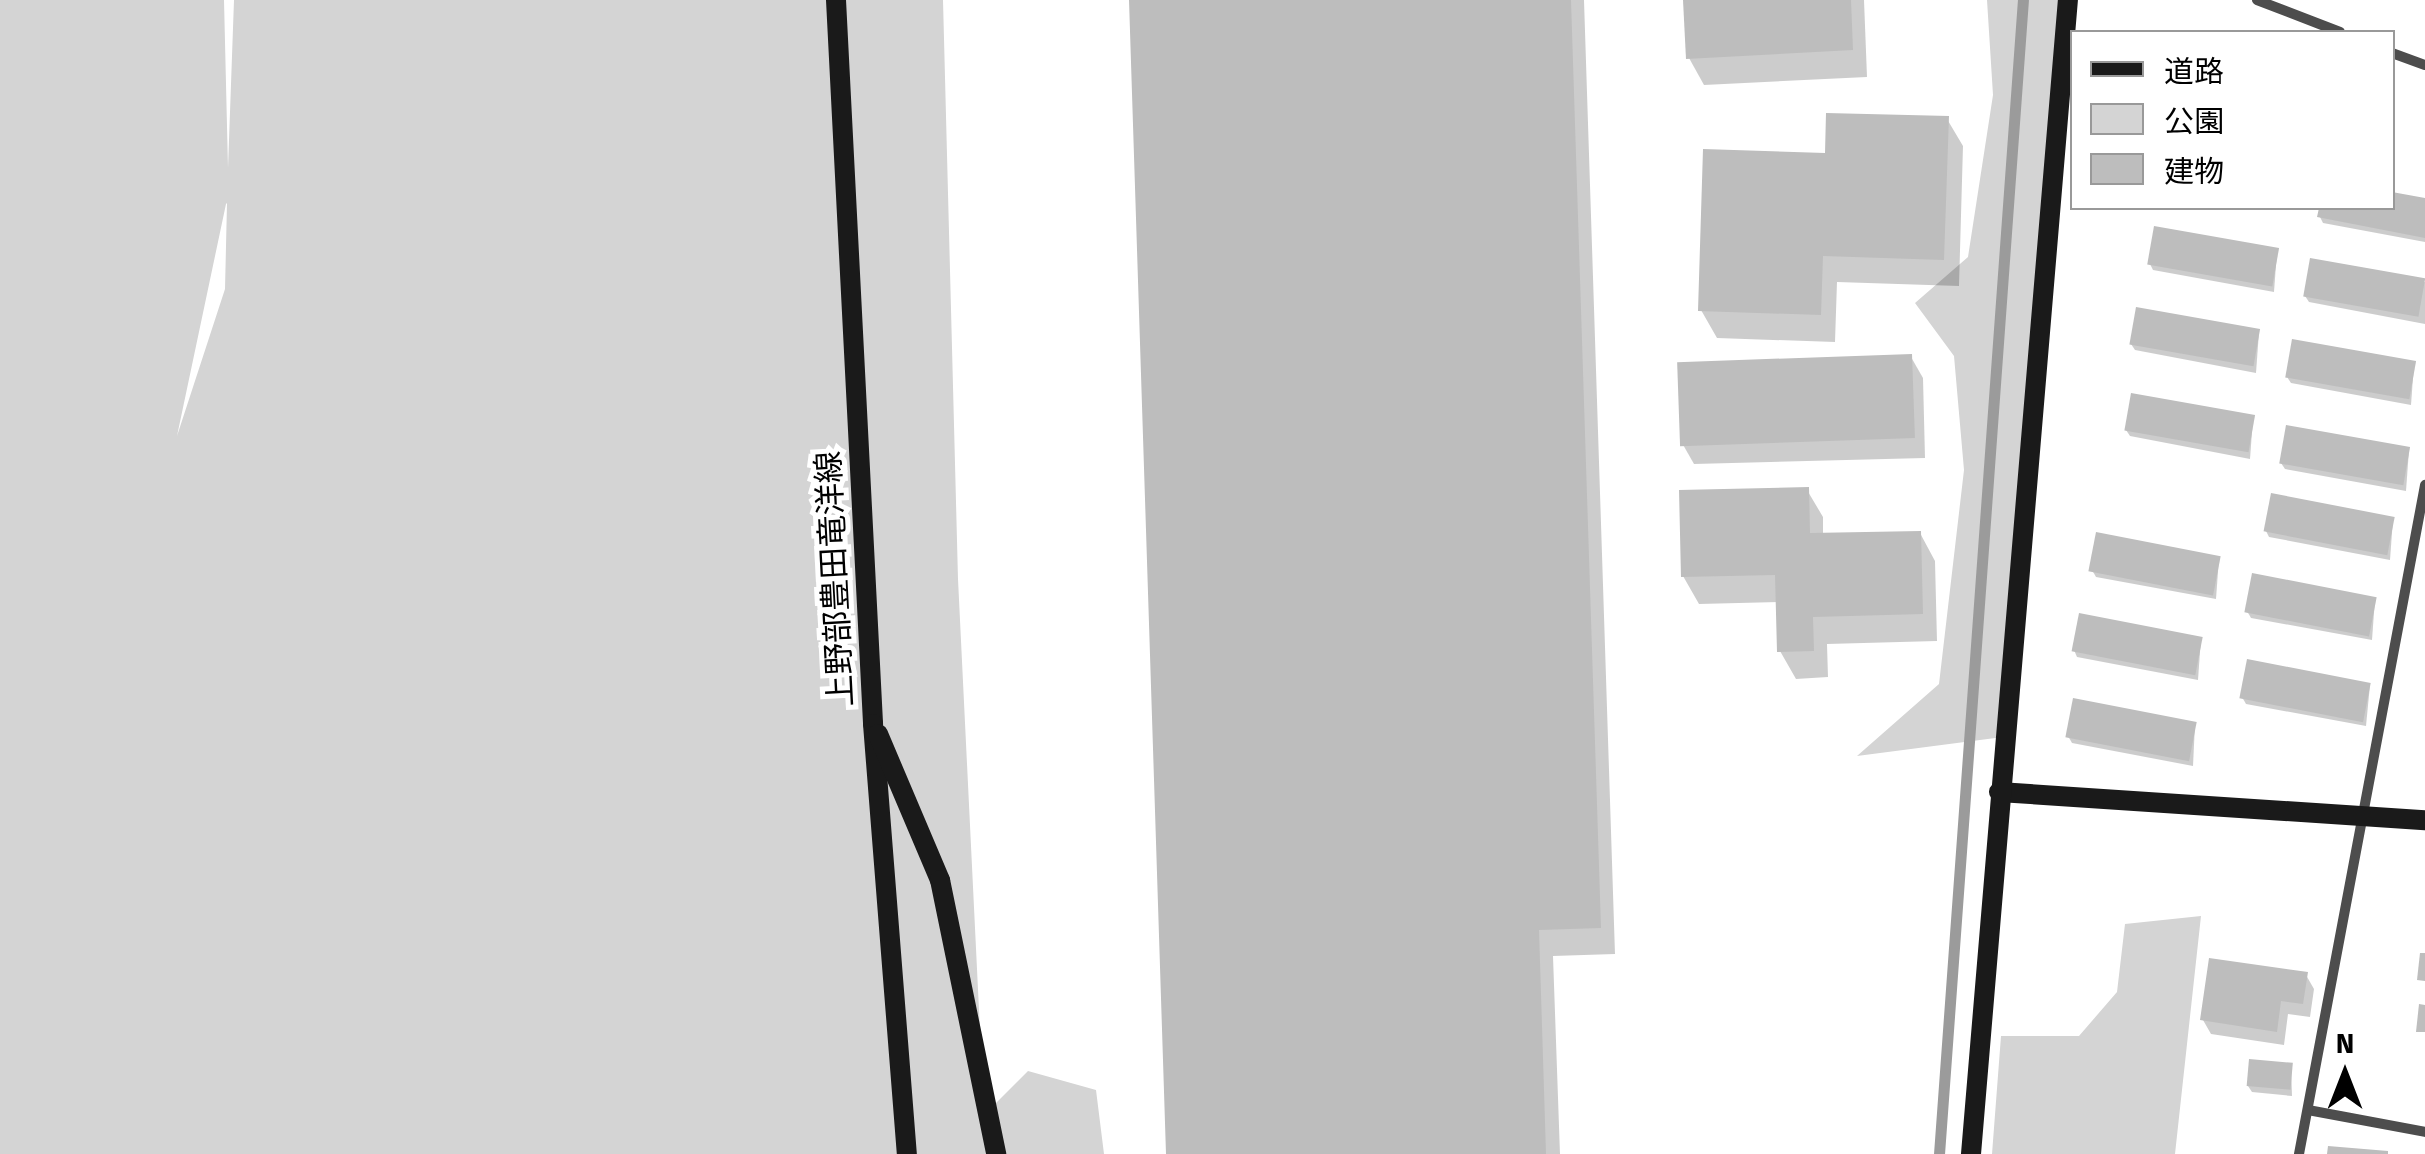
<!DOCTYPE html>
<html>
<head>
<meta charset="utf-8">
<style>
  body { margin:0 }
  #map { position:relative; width:2425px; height:1154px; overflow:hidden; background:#fff; font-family:"Fira Sans","Noto Sans JP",sans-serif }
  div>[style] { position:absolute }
  .green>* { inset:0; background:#d4d4d4 }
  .shadow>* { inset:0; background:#0003 }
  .stream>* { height:11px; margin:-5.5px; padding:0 5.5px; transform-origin:5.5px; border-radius:5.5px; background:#9b9b9b }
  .building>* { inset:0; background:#bdbdbd; transform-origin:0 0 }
  .street>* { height:10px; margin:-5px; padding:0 5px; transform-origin:5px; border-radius:5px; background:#4d4d4d }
  .secondary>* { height:20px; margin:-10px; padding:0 10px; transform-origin:10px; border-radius:10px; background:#1a1a1a }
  span { translate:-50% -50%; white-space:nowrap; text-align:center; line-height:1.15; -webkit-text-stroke:10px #fff; paint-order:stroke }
  .street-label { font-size:32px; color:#000 }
  .legend { position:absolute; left:2070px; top:30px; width:325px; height:180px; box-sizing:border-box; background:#fff; border:2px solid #999; margin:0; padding:12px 18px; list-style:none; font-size:30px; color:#000 }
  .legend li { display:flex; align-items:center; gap:20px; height:50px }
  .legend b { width:50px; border:2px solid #999 }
  .north { position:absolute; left:2295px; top:1024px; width:100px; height:100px; -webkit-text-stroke:8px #fff; paint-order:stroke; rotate:0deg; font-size:28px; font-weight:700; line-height:40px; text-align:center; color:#000 }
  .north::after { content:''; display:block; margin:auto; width:35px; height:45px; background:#000; clip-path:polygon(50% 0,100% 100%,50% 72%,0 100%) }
</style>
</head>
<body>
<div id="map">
  <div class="green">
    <i style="clip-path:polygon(evenodd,0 0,224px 0,228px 168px,234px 0,943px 0,958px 579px,983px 1092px,988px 1111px,1028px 1071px,1096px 1090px,1104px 1154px,0 1154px,0 0,227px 203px,225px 289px,177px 436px,226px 204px,227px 203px)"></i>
    <i style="clip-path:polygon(1987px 0,2067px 0,2003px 737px,1857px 756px,1939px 684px,1964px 470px,1954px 356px,1915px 303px,1968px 257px,1993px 95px)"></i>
    <i style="clip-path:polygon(2201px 916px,2175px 1154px,1992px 1154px,2001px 1036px,2079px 1036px,2117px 992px,2125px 924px)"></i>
  </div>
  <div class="shadow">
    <i style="clip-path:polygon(1131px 0,1584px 0,1615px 954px,1553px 956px,1560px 1154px,1168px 1154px)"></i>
    <i style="clip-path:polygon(1686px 0,1864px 0,1867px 77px,1704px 85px,1689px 58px)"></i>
    <i style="clip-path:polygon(1947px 119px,1963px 146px,1959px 286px,1837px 282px,1835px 342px,1717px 338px,1701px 310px,1827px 155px)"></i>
    <i style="clip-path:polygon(2425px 200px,2425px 242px,2323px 223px,2320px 217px,2321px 208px)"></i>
    <i style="clip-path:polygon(2277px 251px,2274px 292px,2153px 270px,2150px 264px)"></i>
    <i style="clip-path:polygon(2425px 282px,2425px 324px,2309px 302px,2305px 296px)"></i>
    <i style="clip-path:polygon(2259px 332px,2256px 373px,2135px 350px,2131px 344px)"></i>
    <i style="clip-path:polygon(1911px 357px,1923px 378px,1925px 458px,1694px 464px,1682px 443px)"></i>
    <i style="clip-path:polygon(2414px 364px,2411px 405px,2291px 383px,2287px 377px)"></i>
    <i style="clip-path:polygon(2253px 418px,2250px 459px,2130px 436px,2126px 430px)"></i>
    <i style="clip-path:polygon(2409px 450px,2406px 491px,2285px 469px,2281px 463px)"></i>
    <i style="clip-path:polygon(1807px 490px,1823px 517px,1823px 536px,1920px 533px,1935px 561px,1937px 641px,1827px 644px,1828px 677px,1796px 679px,1780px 651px,1779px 602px,1699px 604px,1683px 576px)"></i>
    <i style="clip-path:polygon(2393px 519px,2390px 560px,2269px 537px,2266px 531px)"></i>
    <i style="clip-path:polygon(2219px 558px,2216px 599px,2096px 577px,2092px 570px)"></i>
    <i style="clip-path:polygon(2375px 599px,2372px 640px,2251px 618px,2247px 611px)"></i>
    <i style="clip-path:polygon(2201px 638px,2198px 680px,2077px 657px,2074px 650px)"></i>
    <i style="clip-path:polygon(2370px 685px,2366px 726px,2246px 704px,2242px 697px)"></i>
    <i style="clip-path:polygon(2195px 724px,2193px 766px,2072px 743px,2068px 736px)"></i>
    <i style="clip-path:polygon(2306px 975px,2314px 989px,2310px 1017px,2288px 1014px,2284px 1045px,2211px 1034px,2203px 1020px)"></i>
    <i style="clip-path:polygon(2291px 1066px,2292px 1096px,2252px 1092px,2248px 1086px)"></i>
  </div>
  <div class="stream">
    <i style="left:1939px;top:1154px;width:1157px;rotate:-85.84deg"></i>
  </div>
  <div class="building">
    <i style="clip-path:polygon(1129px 0,1571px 0,1601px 928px,1539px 930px,1546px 1154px,1166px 1154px)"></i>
    <i style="clip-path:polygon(1683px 0,1851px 0,1853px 50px,1686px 59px)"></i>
    <i style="clip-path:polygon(1826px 113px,1949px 116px,1944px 260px,1823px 256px,1821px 315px,1698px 311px,1703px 149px,1825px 153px)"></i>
    <i style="clip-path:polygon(2392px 192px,2425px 198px,2425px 238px,2317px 217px,2319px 208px,2392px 208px)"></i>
    <i style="left:2154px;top:226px;width:127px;height:39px;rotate:10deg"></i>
    <i style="left:2310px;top:258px;width:117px;height:39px;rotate:10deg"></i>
    <i style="left:2136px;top:307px;width:126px;height:38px;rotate:10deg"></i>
    <i style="left:2292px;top:339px;width:126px;height:39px;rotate:10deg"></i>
    <i style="left:1912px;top:354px;width:84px;height:235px;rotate:88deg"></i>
    <i style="left:2131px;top:393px;width:126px;height:38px;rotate:10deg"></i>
    <i style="left:2286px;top:425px;width:126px;height:39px;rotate:10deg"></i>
    <i style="clip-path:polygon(1809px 487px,1810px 533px,1921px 531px,1923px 614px,1813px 617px,1814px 651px,1777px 652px,1775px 575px,1681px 577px,1679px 490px)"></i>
    <i style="left:2271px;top:493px;width:126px;height:39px;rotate:11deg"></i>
    <i style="left:2096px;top:532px;width:127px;height:40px;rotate:11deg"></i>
    <i style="left:2252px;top:573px;width:127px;height:40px;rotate:11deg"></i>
    <i style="left:2079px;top:613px;width:126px;height:39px;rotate:11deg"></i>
    <i style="left:2247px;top:659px;width:126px;height:40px;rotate:11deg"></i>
    <i style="left:2073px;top:698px;width:126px;height:40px;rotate:11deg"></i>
    <i style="clip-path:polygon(2420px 953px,2425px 953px,2425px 981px,2417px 980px)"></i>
    <i style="clip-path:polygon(2209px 958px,2308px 972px,2303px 1004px,2281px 1001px,2277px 1032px,2200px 1020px)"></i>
    <i style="clip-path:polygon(2419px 1004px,2425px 1005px,2425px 1032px,2416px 1032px)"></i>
    <i style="left:2249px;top:1059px;width:44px;height:27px;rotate:5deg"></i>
    <i style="clip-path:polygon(2328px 1146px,2388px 1151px,2388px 1154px,2327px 1154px)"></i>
  </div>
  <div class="street">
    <i style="left:2257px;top:0;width:89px;rotate:21.1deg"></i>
    <i style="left:2392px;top:53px;width:35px;rotate:20deg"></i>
    <i style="left:2308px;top:1110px;width:119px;rotate:10.6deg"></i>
    <i style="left:2299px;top:1154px;width:681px;rotate:-79.33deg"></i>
  </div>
  <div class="secondary">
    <i style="left:836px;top:0;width:725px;rotate:87.07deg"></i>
    <i style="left:873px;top:724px;width:431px;rotate:85.5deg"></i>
    <i style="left:878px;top:734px;width:159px;rotate:67deg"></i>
    <i style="left:940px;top:880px;width:280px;rotate:78.4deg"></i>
    <i style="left:1999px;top:792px;width:427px;rotate:3.8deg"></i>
    <i style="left:1971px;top:1154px;width:1158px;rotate:-85.2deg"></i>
  </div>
  <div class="street-label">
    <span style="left:835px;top:579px;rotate:-93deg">上野部豊田竜洋線</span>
  </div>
  <ul class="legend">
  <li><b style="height:12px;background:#1a1a1a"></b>道路</li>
  <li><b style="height:28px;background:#d4d4d4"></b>公園</li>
  <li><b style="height:28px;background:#bdbdbd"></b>建物</li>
  </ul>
  <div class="north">N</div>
</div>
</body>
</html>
